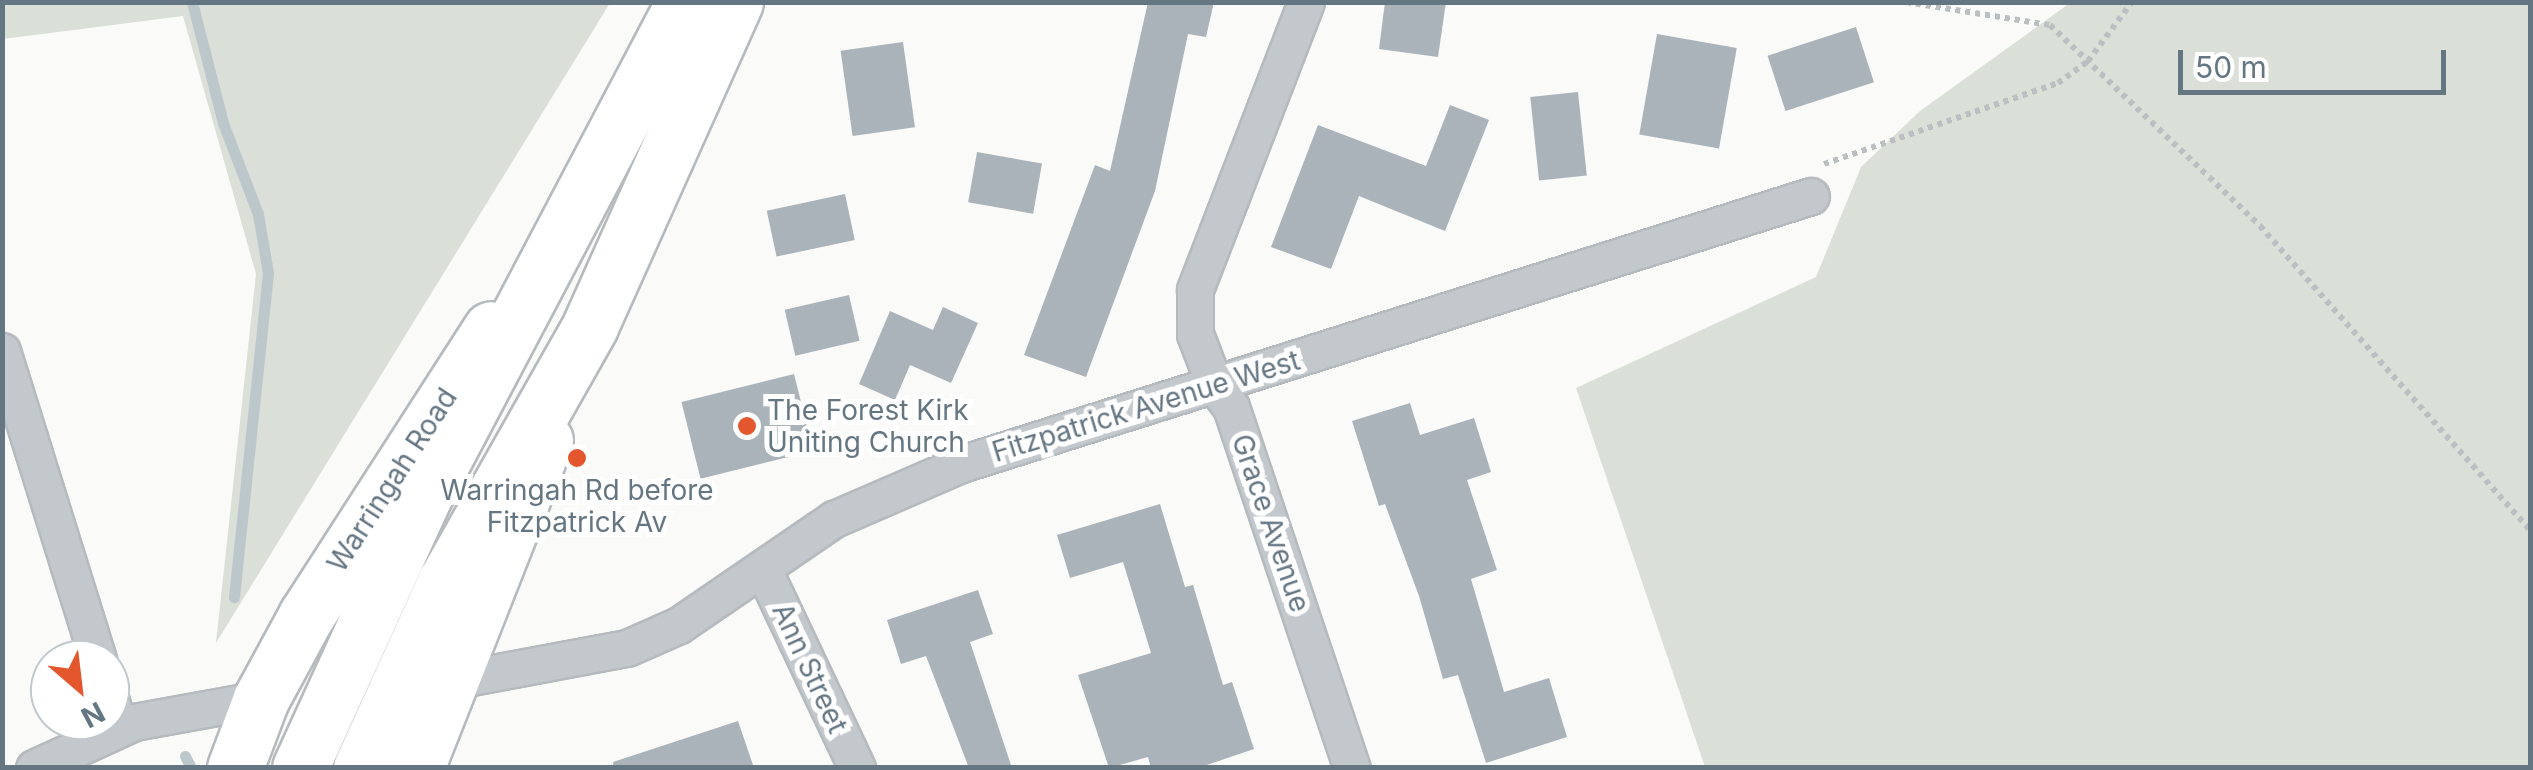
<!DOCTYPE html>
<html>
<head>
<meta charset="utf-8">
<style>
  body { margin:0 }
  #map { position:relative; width:2533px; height:770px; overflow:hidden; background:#fafaf8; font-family:Inter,sans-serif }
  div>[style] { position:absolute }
  .green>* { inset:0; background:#dadfd7 }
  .stream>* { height:11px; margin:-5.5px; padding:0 5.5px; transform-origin:5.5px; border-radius:5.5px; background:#bbc7cb }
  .building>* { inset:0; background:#aab3b9; transform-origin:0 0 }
  .path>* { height:6px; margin-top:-3px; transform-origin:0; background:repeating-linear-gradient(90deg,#bbbfc2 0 5px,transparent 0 10px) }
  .roads { filter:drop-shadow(2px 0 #b5babe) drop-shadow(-2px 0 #b5babe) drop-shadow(0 2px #b5babe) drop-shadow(0 -2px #b5babe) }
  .minor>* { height:35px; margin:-17.5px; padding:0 17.5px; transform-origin:17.5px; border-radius:17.5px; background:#c3c8cc }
  .primary>* { height:55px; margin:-27.5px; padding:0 27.5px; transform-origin:27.5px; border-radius:27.5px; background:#fff }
  .trunk>* { height:55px; margin:-27.5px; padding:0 27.5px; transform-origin:27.5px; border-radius:27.5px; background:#fff }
  .dots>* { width:28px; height:28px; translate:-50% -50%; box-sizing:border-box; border:5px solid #fff; border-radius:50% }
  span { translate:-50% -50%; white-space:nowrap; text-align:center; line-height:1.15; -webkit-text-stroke:10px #fff; paint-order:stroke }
  .street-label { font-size:28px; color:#657683 }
  .poi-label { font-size:28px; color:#657683 }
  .left { translate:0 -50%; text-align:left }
  .frame { position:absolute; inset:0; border:5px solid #657683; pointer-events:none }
  .north { position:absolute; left:30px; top:640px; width:100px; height:100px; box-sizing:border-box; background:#fff; border:2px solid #c1c8cd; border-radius:50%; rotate:152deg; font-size:28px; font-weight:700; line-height:40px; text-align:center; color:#657683 }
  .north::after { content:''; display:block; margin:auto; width:35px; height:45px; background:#e4572e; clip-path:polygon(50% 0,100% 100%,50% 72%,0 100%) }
  .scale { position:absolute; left:2178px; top:50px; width:268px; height:45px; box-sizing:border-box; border:5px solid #657683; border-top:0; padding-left:12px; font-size:30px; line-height:35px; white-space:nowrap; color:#657683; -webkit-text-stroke:8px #fff; paint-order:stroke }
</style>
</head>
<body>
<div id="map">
  <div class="green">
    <i style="clip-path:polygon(2px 3px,610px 3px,216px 643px,256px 274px,183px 16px,3px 39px)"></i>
    <i style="clip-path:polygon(2070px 3px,2530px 3px,2530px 767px,1705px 767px,1576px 388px,1816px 277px,1861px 167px,1920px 111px)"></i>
  </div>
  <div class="stream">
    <i style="left:192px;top:2px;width:125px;rotate:75.6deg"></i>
    <i style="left:223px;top:123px;width:97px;rotate:69deg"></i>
    <i style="left:258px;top:214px;width:60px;rotate:80.4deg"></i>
    <i style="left:268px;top:273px;width:326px;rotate:96deg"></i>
    <i style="left:185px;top:756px;width:13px;rotate:63deg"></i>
  </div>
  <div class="building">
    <i style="clip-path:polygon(1148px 2px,1214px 2px,1206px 37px,1188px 34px,1155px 191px,1086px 377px,1024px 355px,1095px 165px,1110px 171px)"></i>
    <i style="clip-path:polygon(1385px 2px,1446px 2px,1438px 57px,1379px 49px)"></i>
    <i style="left:1856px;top:27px;width:58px;height:93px;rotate:72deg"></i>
    <i style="left:1657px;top:34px;width:81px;height:102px;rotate:10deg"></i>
    <i style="left:903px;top:42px;width:86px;height:63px;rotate:82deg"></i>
    <i style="left:1578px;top:92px;width:84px;height:48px;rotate:84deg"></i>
    <i style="clip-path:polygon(1450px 105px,1489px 120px,1445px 231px,1359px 196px,1331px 269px,1271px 247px,1318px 125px,1426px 166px)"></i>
    <i style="left:977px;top:152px;width:66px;height:51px;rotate:10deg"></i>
    <i style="left:845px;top:194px;width:47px;height:80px;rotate:78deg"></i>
    <i style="left:849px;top:295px;width:47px;height:66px;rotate:77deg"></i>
    <i style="clip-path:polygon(943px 307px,978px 323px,951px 383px,910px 365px,895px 400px,859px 384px,890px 311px,933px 330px)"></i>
    <i style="left:794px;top:374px;width:79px;height:116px;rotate:76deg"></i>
    <i style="clip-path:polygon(1410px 403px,1420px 435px,1474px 418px,1491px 472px,1467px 480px,1497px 570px,1471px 579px,1504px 692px,1549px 678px,1567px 737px,1486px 763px,1458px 675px,1443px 679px,1419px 596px,1385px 504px,1379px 506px,1352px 421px)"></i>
    <i style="clip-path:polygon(1160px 504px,1185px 587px,1193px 585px,1223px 685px,1232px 682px,1254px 749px,1198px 768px,1151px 768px,1148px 757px,1109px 768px,1078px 675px,1151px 653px,1123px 562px,1070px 578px,1057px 535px)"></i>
    <i style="clip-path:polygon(978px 590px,993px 634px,970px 642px,1012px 768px,969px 768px,926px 656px,901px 664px,887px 620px)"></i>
    <i style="clip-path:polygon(738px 721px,754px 768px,614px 768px,613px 762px)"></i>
  </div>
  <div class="path">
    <i style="left:1906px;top:2px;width:146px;rotate:9.1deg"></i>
    <i style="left:2050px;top:25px;width:291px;rotate:43.7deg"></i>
    <i style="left:2260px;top:226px;width:407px;rotate:48.4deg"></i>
    <i style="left:1824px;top:164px;width:248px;rotate:-19.1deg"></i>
    <i style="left:2058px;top:83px;width:37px;rotate:-36deg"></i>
    <i style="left:2088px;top:61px;width:74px;rotate:-53.3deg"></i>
  </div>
  <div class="roads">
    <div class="minor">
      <i style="left:1306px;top:2px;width:309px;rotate:111.1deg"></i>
      <i style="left:1195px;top:290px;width:44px;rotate:90deg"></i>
      <i style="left:1195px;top:334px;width:56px;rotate:69deg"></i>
      <i style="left:1215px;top:386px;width:26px;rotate:53deg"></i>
      <i style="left:1231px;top:407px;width:381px;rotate:71.5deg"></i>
      <i style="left:2px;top:351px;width:324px;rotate:72.7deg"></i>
      <i style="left:763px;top:569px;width:220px;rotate:64.7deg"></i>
      <i style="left:450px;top:681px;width:180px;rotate:-10.6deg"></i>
      <i style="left:627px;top:648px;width:57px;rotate:-23.9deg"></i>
      <i style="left:679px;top:625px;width:188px;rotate:-34.4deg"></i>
      <i style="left:834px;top:519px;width:138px;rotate:-23.4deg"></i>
      <i style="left:961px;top:464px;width:891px;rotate:-17.5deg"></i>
      <i style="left:110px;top:698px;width:31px;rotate:73deg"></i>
      <i style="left:34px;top:768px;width:110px;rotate:-24.7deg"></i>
      <i style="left:134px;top:722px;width:129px;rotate:-10.3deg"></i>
    </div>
    <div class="primary">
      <i style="left:235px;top:768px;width:74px;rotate:-69.4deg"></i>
      <i style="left:261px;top:699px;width:94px;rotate:-61.5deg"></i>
      <i style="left:306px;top:616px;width:341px;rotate:-57.2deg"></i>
      <i style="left:416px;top:768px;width:352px;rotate:-68.5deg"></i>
    </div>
    <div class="trunk">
      <i style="left:300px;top:768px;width:294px;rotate:-65.5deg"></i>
      <i style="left:422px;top:500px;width:563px;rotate:-62.25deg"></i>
      <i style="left:361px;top:768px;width:205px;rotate:-65.6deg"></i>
      <i style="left:446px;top:581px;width:293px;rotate:-60.5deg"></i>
      <i style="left:590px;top:326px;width:355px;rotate:-65.9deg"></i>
    </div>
  </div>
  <div class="dots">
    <i style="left:747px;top:426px;background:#e4572e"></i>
    <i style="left:577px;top:458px;background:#e4572e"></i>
  </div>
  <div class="street-label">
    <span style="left:1146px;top:406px;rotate:-17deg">Fitzpatrick Avenue West</span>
    <span style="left:392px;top:480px;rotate:-57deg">Warringah Road</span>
    <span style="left:1271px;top:523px;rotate:71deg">Grace Avenue</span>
    <span style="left:810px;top:668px;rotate:65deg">Ann Street</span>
  </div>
  <div class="poi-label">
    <span class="left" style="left:767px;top:426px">The Forest Kirk<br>Uniting Church</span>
    <span style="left:577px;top:506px">Warringah Rd before<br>Fitzpatrick Av</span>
  </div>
  <div class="frame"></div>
  <div class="north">N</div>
  <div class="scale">50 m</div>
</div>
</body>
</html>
